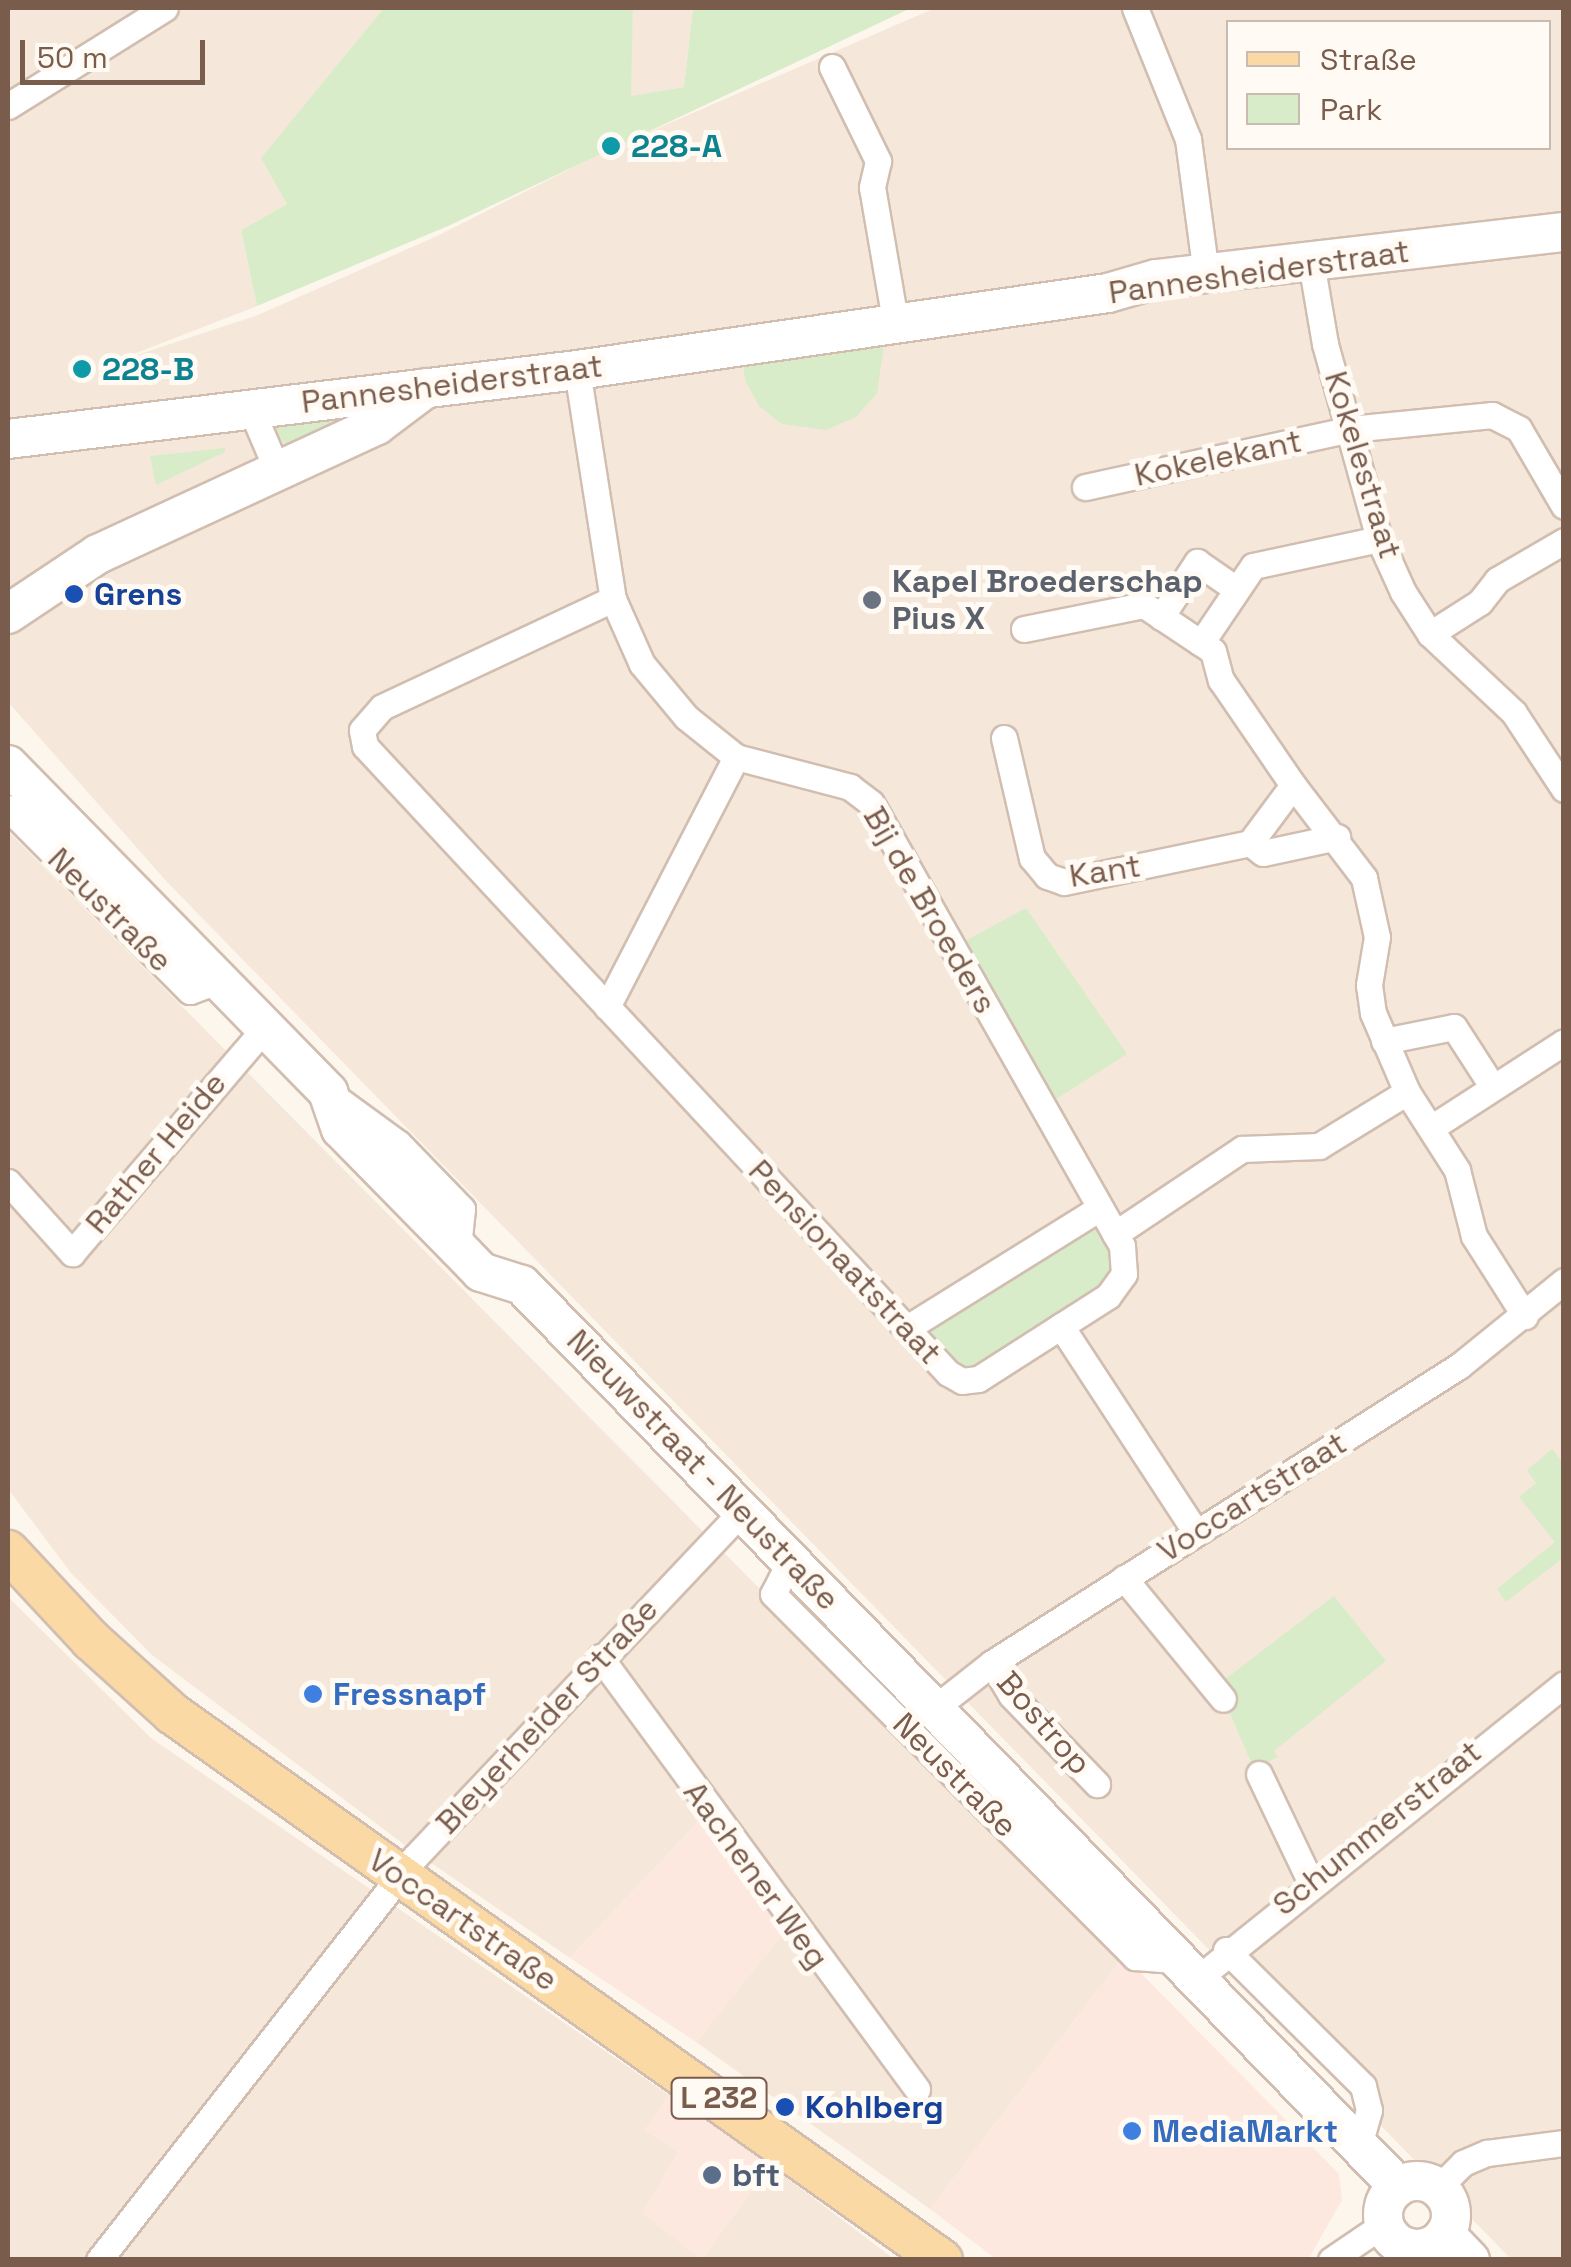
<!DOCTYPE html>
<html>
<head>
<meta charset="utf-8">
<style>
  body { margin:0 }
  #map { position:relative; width:1571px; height:2267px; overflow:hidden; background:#fdf6ec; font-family:"Space Grotesk",sans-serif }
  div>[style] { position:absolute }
  .residential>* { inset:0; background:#f5e8da }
  .commercial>* { inset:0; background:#fde8e0 }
  .green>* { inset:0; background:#d8ecc9 }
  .roads { filter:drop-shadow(2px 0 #d1beb0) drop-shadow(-2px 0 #d1beb0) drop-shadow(0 2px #d1beb0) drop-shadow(0 -2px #d1beb0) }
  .street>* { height:25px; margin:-12.5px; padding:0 12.5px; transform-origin:12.5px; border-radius:12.5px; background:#fff }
  .secondary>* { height:38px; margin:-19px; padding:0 19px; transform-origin:19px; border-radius:19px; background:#fff }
  .secondary>.ring { margin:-19px; padding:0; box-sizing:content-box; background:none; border:38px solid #fff; border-radius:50% }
  .primary>* { height:40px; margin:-20px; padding:0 20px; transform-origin:20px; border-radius:20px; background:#fbd9a5 }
  .dots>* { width:28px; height:28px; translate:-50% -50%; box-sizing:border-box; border:5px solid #fffaf3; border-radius:50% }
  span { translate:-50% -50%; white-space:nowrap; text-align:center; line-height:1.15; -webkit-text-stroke:10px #fffaf3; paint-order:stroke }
  .shield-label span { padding:2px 8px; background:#fffaf3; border:2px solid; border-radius:8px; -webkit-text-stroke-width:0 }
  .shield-label { font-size:30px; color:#7a5c4d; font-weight:700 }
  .culture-label { font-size:32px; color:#0d838f; font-weight:700 }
  .left { translate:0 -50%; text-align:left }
  .street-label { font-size:32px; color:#7a5c4d }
  .worship-label { font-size:32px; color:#5b616d; font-weight:700 }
  .transit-label { font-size:32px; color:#164399; font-weight:700 }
  .shop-label { font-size:32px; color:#366cbe; font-weight:700 }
  .service-label { font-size:32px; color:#4e5e75; font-weight:700 }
  .frame { position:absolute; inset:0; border:10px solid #7a5c4d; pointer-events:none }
  .legend { position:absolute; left:1226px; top:20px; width:325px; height:130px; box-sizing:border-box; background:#fffaf3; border:2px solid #cabbb1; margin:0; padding:12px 18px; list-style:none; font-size:30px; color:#7a5c4d }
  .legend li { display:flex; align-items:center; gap:20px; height:50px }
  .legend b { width:50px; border:2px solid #cabbb1 }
  .scale { position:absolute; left:20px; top:40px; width:185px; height:45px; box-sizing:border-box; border:5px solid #7a5c4d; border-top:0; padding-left:12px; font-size:30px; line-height:35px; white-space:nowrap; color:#7a5c4d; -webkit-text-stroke:8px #fffaf3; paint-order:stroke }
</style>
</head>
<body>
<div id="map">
  <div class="residential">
    <i style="clip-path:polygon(evenodd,8px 8px,384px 8px,262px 158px,287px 204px,241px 230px,257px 306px,103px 366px,258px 315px,437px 236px,612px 148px,935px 8px,1563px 8px,1563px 2259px,1511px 2259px,168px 883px,8px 702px,8px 8px,1228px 22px,1548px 22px,1548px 148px,1228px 148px,1228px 22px)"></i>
    <i style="clip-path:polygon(633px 8px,693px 8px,684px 87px,630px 97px)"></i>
    <i style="clip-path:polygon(8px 831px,1124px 1956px,930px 2209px,696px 2042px,782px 1934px,697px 1823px,570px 1958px,402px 1843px,152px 1655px,71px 1573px,8px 1489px)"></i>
    <i style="clip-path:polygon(8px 1597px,151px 1738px,669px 2095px,645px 2130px,678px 2152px,643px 2213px,702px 2259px,770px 2165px,894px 2259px,8px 2259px)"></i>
  </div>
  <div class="commercial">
    <i style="clip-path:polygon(698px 1822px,783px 1934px,696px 2042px,570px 1958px)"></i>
    <i style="clip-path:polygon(1124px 1956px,1339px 2174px,1342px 2200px,1308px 2260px,996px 2259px,930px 2209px)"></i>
    <i style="clip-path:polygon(669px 2095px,770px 2165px,702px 2259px,642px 2213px,678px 2152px,645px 2130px)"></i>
  </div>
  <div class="green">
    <i style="clip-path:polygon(384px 8px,633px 8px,631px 96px,684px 87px,693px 8px,911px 8px,448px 226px,257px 306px,241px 230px,287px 204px,261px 158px)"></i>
    <i style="clip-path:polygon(884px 345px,877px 393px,856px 417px,826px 430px,782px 424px,759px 406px,745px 380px,743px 365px)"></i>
    <i style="clip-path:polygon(381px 402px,288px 448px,274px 430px,274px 423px)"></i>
    <i style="clip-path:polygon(225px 448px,225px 452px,156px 485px,150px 456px)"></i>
    <i style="clip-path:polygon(1026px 908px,1127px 1054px,1056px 1099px,965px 941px)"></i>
    <i style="clip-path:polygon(1094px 1218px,1113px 1250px,1111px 1283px,982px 1367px,961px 1370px,920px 1329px)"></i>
    <i style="clip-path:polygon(1552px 1449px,1563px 1463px,1563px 1558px,1506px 1602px,1497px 1589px,1555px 1542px,1519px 1497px,1536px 1483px,1527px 1470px)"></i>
    <i style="clip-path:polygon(1334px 1596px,1386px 1661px,1274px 1751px,1278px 1757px,1254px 1769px,1225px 1702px,1234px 1694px,1224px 1680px)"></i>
  </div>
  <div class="roads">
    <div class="street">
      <i style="left:1135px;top:8px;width:141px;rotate:68deg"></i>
      <i style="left:1188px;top:139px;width:136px;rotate:82.4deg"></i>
      <i style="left:832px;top:67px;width:105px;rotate:63.9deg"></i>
      <i style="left:878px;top:161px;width:27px;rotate:103deg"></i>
      <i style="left:872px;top:187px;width:135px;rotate:80.2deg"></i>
      <i style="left:8px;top:106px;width:185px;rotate:-32deg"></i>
      <i style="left:1311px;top:262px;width:83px;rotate:80.3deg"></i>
      <i style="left:1325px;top:344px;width:202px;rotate:74.5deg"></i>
      <i style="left:1379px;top:539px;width:58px;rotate:65.6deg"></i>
      <i style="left:1403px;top:592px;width:50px;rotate:57.3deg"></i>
      <i style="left:1430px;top:634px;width:115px;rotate:43.2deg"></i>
      <i style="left:1514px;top:713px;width:91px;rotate:56.7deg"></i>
      <i style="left:577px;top:370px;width:232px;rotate:81.1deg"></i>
      <i style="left:613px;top:599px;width:71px;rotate:66deg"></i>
      <i style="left:642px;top:664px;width:69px;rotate:50.3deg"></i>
      <i style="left:686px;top:717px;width:64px;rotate:38.7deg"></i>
      <i style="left:736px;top:757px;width:118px;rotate:14.7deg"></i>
      <i style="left:850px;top:787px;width:26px;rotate:37deg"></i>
      <i style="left:871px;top:803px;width:509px;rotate:60.46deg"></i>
      <i style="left:1122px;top:1246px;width:28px;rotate:86deg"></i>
      <i style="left:1124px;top:1274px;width:27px;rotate:126deg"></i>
      <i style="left:1108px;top:1296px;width:154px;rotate:147.4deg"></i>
      <i style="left:978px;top:1379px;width:16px;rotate:173deg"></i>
      <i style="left:962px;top:1381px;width:16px;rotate:-150deg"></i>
      <i style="left:948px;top:1373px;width:856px;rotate:-132.92deg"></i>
      <i style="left:365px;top:746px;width:16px;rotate:-101deg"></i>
      <i style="left:362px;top:730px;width:30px;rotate:-49deg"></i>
      <i style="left:382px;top:707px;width:255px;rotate:-25.1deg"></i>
      <i style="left:251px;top:409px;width:66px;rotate:66.9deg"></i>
      <i style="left:1085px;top:487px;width:271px;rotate:-12.3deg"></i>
      <i style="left:1350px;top:429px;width:143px;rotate:-5.6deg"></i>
      <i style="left:1492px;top:415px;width:30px;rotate:27deg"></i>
      <i style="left:1519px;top:429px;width:89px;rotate:59.7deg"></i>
      <i style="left:1161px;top:617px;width:66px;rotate:-56.8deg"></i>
      <i style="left:1197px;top:562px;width:47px;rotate:34.7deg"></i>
      <i style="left:1024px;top:629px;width:122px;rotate:-11.3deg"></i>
      <i style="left:1144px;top:605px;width:69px;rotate:33.7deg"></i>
      <i style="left:1201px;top:643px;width:93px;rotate:-56deg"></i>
      <i style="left:1253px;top:566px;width:129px;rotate:-12.1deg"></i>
      <i style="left:1430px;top:634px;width:59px;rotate:-32.6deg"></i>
      <i style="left:1480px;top:602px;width:28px;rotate:-52deg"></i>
      <i style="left:1497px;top:580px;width:78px;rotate:-30.2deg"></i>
      <i style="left:1201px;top:643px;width:14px;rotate:34deg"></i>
      <i style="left:1213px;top:651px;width:30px;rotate:75deg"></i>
      <i style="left:1221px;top:680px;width:127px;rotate:55.6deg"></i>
      <i style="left:1293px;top:785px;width:117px;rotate:52.6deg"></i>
      <i style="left:1364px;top:878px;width:60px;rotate:77.6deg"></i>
      <i style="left:1377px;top:937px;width:49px;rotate:99.5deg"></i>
      <i style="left:1369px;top:985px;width:28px;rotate:82deg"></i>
      <i style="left:1373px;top:1013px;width:86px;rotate:66.7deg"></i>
      <i style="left:1407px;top:1092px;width:93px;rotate:57.3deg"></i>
      <i style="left:1457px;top:1170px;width:68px;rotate:75.6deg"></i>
      <i style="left:1474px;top:1236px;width:95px;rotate:57.5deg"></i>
      <i style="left:1004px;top:738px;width:123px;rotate:76.9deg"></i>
      <i style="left:1032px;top:858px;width:23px;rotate:50deg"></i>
      <i style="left:1047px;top:876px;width:18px;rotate:19deg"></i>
      <i style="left:1064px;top:882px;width:190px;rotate:-11.8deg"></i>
      <i style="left:1250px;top:843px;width:72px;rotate:-53.4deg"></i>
      <i style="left:8px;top:808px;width:258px;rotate:45.2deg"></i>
      <i style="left:190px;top:991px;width:32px;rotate:-20deg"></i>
      <i style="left:1250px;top:843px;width:16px;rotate:38deg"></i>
      <i style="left:1263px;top:853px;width:76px;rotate:-12.2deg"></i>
      <i style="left:607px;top:1007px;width:281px;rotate:-62.7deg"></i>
      <i style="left:1384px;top:1041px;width:71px;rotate:-11.3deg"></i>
      <i style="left:1454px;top:1027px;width:70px;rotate:57.2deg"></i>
      <i style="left:328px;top:1092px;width:87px;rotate:36.1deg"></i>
      <i style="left:398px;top:1143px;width:92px;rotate:45.9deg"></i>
      <i style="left:462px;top:1209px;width:39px;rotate:96deg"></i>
      <i style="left:1431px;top:1128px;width:158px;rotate:-32.9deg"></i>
      <i style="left:8px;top:1182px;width:96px;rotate:48deg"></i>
      <i style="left:72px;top:1253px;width:298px;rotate:-49.4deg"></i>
      <i style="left:1115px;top:1234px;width:153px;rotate:-33.8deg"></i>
      <i style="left:1242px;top:1149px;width:77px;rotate:-2.2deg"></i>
      <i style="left:1319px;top:1146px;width:103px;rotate:-31.5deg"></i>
      <i style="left:1061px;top:1326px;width:246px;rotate:56.8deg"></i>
      <i style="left:907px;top:1328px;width:227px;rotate:-31.9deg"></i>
      <i style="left:791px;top:1559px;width:39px;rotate:117deg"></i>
      <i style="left:773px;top:1594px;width:513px;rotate:45.08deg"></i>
      <i style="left:1135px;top:1957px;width:40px;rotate:4.3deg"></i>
      <i style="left:1124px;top:1578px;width:156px;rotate:50.7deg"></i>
      <i style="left:600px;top:1657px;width:536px;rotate:53.73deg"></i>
      <i style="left:992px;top:1663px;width:37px;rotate:59deg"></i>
      <i style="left:1011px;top:1695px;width:124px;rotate:46deg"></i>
      <i style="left:936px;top:1707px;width:71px;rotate:-38.2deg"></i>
      <i style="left:992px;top:1663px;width:553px;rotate:-32.46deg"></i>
      <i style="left:1459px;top:1366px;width:135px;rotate:-39deg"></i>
      <i style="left:1259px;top:1774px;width:119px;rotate:64.5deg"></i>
      <i style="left:1226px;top:1950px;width:193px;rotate:44.8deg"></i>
      <i style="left:1363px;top:2086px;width:25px;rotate:76deg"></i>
      <i style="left:1369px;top:2110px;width:41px;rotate:105.8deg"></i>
      <i style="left:1196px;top:1980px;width:472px;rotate:-38.8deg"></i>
      <i style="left:1438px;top:2188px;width:35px;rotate:-45deg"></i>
      <i style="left:1463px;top:2163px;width:26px;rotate:-23deg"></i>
      <i style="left:1487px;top:2153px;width:78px;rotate:-7.4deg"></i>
      <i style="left:99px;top:2260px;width:511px;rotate:-51.92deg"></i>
      <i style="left:414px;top:1858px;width:479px;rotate:-46.6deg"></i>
      <i style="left:1331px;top:2260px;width:64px;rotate:-34.2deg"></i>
    </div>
    <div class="secondary">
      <i style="left:8px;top:439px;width:573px;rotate:-6.91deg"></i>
      <i style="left:577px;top:370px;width:537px;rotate:-8.25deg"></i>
      <i style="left:1108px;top:293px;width:50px;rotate:-16.3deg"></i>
      <i style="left:1156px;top:279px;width:411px;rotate:-6.6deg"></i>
      <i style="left:8px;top:614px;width:108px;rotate:-33.7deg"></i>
      <i style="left:98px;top:554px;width:307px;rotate:-24.8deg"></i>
      <i style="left:377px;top:425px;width:61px;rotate:-37.1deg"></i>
      <i style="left:8px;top:765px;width:458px;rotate:45.6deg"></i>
      <i style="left:328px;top:1092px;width:39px;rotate:71deg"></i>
      <i style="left:341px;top:1129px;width:167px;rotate:45.5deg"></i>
      <i style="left:458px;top:1248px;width:33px;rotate:46deg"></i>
      <i style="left:481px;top:1272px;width:43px;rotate:17.6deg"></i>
      <i style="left:522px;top:1285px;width:1257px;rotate:45.81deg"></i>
      <i class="ring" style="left:1383px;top:2181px;width:30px;height:30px"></i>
      <i style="left:1445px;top:2234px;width:36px;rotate:46deg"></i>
    </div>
    <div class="primary">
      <i style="left:8px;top:1551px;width:122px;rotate:47deg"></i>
      <i style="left:91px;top:1640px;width:110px;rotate:42.1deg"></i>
      <i style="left:173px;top:1714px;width:943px;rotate:35.38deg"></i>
    </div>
  </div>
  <div class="dots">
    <i style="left:611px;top:146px;background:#0f9aa8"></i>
    <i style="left:82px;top:369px;background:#0f9aa8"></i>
    <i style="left:74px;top:594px;background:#1a4fb4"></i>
    <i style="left:872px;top:600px;background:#6b7280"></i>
    <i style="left:313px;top:1694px;background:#3f7fe0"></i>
    <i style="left:785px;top:2107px;background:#1a4fb4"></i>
    <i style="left:1132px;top:2131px;background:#3f7fe0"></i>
    <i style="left:712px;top:2175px;background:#5c6f8a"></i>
  </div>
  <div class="shield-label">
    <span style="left:719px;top:2098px">L 232</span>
  </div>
  <div class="culture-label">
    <span class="left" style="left:631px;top:146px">228-A</span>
    <span class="left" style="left:102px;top:369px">228-B</span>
  </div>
  <div class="street-label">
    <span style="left:1259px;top:272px;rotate:-8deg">Pannesheiderstraat</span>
    <span style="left:452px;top:384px;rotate:-7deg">Pannesheiderstraat</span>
    <span style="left:1218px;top:458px;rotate:-12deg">Kokelekant</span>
    <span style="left:1363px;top:465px;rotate:73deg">Kokelestraat</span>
    <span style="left:1105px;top:871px;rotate:-9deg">Kant</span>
    <span style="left:110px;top:910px;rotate:45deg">Neustraße</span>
    <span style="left:930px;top:910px;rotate:60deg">Bij de Broeders</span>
    <span style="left:156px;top:1153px;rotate:-50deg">Rather Heide</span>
    <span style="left:845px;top:1262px;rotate:47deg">Pensionaatstraat</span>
    <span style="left:703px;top:1470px;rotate:46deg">Nieuwstraat - Neustraße</span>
    <span style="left:1252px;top:1497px;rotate:-32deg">Voccartstraat</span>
    <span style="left:547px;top:1716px;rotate:-47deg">Bleyerheider Straße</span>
    <span style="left:1044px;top:1723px;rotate:49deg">Bostrop</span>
    <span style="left:955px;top:1775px;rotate:45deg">Neustraße</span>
    <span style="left:1377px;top:1828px;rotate:-39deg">Schummerstraat</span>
    <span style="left:756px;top:1875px;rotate:54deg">Aachener Weg</span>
    <span style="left:463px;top:1920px;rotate:35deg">Voccartstraße</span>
  </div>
  <div class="worship-label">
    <span class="left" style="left:892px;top:600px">Kapel Broederschap<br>Pius X</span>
  </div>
  <div class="transit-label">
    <span class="left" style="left:94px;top:594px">Grens</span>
    <span class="left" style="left:805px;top:2107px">Kohlberg</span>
  </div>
  <div class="shop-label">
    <span class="left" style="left:333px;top:1694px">Fressnapf</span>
    <span class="left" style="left:1152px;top:2131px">MediaMarkt</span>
  </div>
  <div class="service-label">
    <span class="left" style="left:732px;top:2175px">bft</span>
  </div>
  <div class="frame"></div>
  <ul class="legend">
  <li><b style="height:12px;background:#fbd9a5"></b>Straße</li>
  <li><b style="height:28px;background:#d8ecc9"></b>Park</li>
  </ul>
  <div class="scale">50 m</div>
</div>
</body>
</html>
